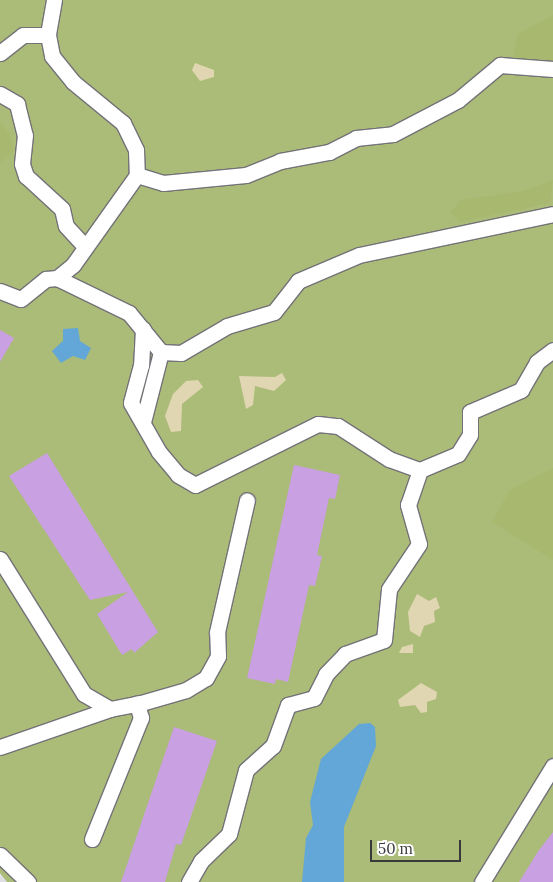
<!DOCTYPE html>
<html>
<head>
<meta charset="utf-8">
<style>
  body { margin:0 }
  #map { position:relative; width:553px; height:882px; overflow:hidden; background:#dfdfe5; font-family:Lora,serif }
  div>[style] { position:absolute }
  .green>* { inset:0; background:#abbb78 }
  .forest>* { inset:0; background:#a8b96f }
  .sand>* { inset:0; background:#e0d6b1 }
  .water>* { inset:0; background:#62a7d7 }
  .building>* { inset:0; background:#c9a0e1 }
  .roads { filter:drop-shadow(1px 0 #737278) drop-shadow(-1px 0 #737278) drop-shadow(0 1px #737278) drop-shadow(0 -1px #737278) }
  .minor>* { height:15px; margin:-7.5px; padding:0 7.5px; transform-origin:7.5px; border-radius:7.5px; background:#fff }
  span { translate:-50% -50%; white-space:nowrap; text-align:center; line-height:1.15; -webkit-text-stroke:5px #fff; paint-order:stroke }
  .scale { position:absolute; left:370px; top:840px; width:91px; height:22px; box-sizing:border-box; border:2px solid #39393c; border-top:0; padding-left:6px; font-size:15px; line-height:18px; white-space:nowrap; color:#39393c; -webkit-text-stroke:4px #fff; paint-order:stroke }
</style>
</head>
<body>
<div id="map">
  <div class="green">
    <i style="clip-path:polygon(0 0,553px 0,553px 882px,7px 882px,0 873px)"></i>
  </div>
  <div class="forest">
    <i style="clip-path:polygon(553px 15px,553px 75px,519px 66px,513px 57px,518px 34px)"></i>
    <i style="clip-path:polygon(0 122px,10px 134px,14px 151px,0 163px)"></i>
    <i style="clip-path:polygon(553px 180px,550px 203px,460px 222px,450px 213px,461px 200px,523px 191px)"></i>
    <i style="clip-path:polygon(553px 468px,553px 560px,492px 522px,510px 490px)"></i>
  </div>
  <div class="sand">
    <i style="clip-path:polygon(195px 63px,214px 70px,214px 77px,200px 81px,192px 70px)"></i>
    <i style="clip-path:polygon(282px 373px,286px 380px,274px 391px,255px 386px,253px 405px,246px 409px,239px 376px,275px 377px)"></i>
    <i style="clip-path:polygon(198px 380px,203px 387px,182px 404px,181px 431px,171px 432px,165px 416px,173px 394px,186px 381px)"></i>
    <i style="clip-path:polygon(417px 594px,429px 601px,436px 597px,440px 608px,434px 611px,435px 622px,424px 626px,420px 637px,410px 631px,408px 612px)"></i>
    <i style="clip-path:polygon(413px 644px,413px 653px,399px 653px,402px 647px)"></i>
    <i style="clip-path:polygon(421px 683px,437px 692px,436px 699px,427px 702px,427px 712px,421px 713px,415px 705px,400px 707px,398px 700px)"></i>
  </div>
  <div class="water">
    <i style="clip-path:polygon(78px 328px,80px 341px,91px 348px,85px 360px,73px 356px,61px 363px,52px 351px,63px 341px,63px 329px)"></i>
    <i style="clip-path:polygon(370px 723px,375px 727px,376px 746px,344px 827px,344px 882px,302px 882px,306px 838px,313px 825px,310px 802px,321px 759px,359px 724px)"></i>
  </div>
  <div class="building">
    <i style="clip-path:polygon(0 330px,14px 338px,0 362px)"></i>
    <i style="clip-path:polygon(47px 453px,158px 632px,134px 653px,132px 649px,122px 655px,97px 614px,128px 592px,90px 600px,9px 476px)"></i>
    <i style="clip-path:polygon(294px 465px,340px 475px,335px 499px,329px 498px,317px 555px,322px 556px,315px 586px,309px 585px,288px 682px,276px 679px,275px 684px,247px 678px)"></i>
    <i style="clip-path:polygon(174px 727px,217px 741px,181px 845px,176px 844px,165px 882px,121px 882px)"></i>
    <i style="clip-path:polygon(553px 832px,553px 882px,519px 882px,539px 850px)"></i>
  </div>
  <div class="roads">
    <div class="minor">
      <i style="left:54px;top:0;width:36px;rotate:100deg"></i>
      <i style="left:48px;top:35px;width:21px;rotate:79deg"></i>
      <i style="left:52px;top:56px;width:33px;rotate:51deg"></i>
      <i style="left:73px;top:82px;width:65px;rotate:39.4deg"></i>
      <i style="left:123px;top:123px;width:30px;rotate:64deg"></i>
      <i style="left:136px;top:150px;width:25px;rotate:88deg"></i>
      <i style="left:137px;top:175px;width:110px;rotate:125.4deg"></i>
      <i style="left:73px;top:265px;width:21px;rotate:141deg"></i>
      <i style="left:0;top:53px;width:29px;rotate:-38deg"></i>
      <i style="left:23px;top:35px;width:25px"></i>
      <i style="left:0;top:94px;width:20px;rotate:30deg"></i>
      <i style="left:17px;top:104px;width:32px;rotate:76deg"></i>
      <i style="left:25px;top:135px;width:29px;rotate:96deg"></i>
      <i style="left:22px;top:164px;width:13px;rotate:72deg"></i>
      <i style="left:26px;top:176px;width:49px;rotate:42.5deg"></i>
      <i style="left:62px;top:209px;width:17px;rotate:77deg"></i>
      <i style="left:66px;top:226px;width:26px;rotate:47deg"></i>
      <i style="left:137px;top:175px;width:27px;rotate:17deg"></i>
      <i style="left:163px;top:183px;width:83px;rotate:-5.5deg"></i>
      <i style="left:246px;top:175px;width:37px;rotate:-22deg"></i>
      <i style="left:280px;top:161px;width:50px;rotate:-10.4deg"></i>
      <i style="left:329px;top:152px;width:30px;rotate:-27deg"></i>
      <i style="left:356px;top:138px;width:37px;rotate:-6deg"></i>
      <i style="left:393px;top:134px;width:73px;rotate:-27.6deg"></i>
      <i style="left:458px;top:100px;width:55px;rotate:-39.8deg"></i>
      <i style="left:500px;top:65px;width:53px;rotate:4.3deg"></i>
      <i style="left:0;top:291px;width:22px;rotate:21deg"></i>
      <i style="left:21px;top:299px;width:32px;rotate:-39deg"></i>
      <i style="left:46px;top:279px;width:11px;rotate:-5deg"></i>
      <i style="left:57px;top:278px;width:80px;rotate:25.9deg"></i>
      <i style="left:129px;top:313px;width:50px;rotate:50.6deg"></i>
      <i style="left:161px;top:352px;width:72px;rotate:104.4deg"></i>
      <i style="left:143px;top:329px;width:36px;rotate:93deg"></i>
      <i style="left:141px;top:365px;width:39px;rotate:105deg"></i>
      <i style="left:131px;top:403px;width:56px;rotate:60.3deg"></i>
      <i style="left:159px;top:452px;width:30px;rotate:50deg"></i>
      <i style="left:178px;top:475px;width:20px;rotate:30deg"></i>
      <i style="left:195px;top:485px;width:137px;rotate:-26.4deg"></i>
      <i style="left:318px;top:424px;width:20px;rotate:6deg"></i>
      <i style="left:338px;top:426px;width:61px;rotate:32.9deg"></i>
      <i style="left:389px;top:459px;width:33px;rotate:20deg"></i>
      <i style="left:161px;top:352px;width:20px;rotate:3deg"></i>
      <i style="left:181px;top:353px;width:53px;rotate:-30.4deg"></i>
      <i style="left:227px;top:326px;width:49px;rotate:-16.6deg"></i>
      <i style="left:274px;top:312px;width:39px;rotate:-52deg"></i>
      <i style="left:298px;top:281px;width:66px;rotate:-23.1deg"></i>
      <i style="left:359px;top:255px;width:198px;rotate:-11.9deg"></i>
      <i style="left:0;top:559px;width:159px;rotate:58.1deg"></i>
      <i style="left:84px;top:694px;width:30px;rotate:30deg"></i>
      <i style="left:110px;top:709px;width:32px;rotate:-11deg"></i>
      <i style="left:141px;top:703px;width:47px;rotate:-16.1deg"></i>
      <i style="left:186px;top:690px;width:23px;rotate:-31deg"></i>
      <i style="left:206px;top:678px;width:25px;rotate:-61deg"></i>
      <i style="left:218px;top:656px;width:24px;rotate:-92deg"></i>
      <i style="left:217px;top:632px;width:135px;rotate:-77.2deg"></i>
      <i style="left:0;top:747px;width:116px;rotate:-19.1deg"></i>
      <i style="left:92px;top:839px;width:131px;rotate:-68deg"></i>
      <i style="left:141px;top:718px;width:15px;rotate:-106deg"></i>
      <i style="left:0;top:855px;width:39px;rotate:44deg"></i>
      <i style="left:189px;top:882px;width:24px;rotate:-60deg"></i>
      <i style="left:201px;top:861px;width:39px;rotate:-44deg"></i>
      <i style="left:229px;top:834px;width:66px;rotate:-75.1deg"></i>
      <i style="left:246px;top:770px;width:36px;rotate:-42deg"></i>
      <i style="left:273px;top:746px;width:44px;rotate:-69.9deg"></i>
      <i style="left:288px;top:705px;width:27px;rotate:-15deg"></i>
      <i style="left:314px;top:698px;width:27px;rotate:-63deg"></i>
      <i style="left:326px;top:674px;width:28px;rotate:-46deg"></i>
      <i style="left:345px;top:654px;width:41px;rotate:-19.7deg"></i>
      <i style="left:384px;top:640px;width:51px;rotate:-84.4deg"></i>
      <i style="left:389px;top:589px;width:54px;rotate:-56.3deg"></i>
      <i style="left:419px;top:544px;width:41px;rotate:-105.8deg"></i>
      <i style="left:408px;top:505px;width:37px;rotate:-71deg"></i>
      <i style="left:420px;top:470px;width:41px;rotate:-22.8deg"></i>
      <i style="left:458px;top:454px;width:22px;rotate:-58deg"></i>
      <i style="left:470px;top:435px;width:23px;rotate:-90deg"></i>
      <i style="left:470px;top:412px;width:56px;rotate:-23.3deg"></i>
      <i style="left:521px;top:390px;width:32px;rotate:-60deg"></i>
      <i style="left:537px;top:362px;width:20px;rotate:-37deg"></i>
      <i style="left:482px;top:882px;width:136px;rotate:-58.5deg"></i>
    </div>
  </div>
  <div class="scale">50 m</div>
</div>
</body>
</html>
